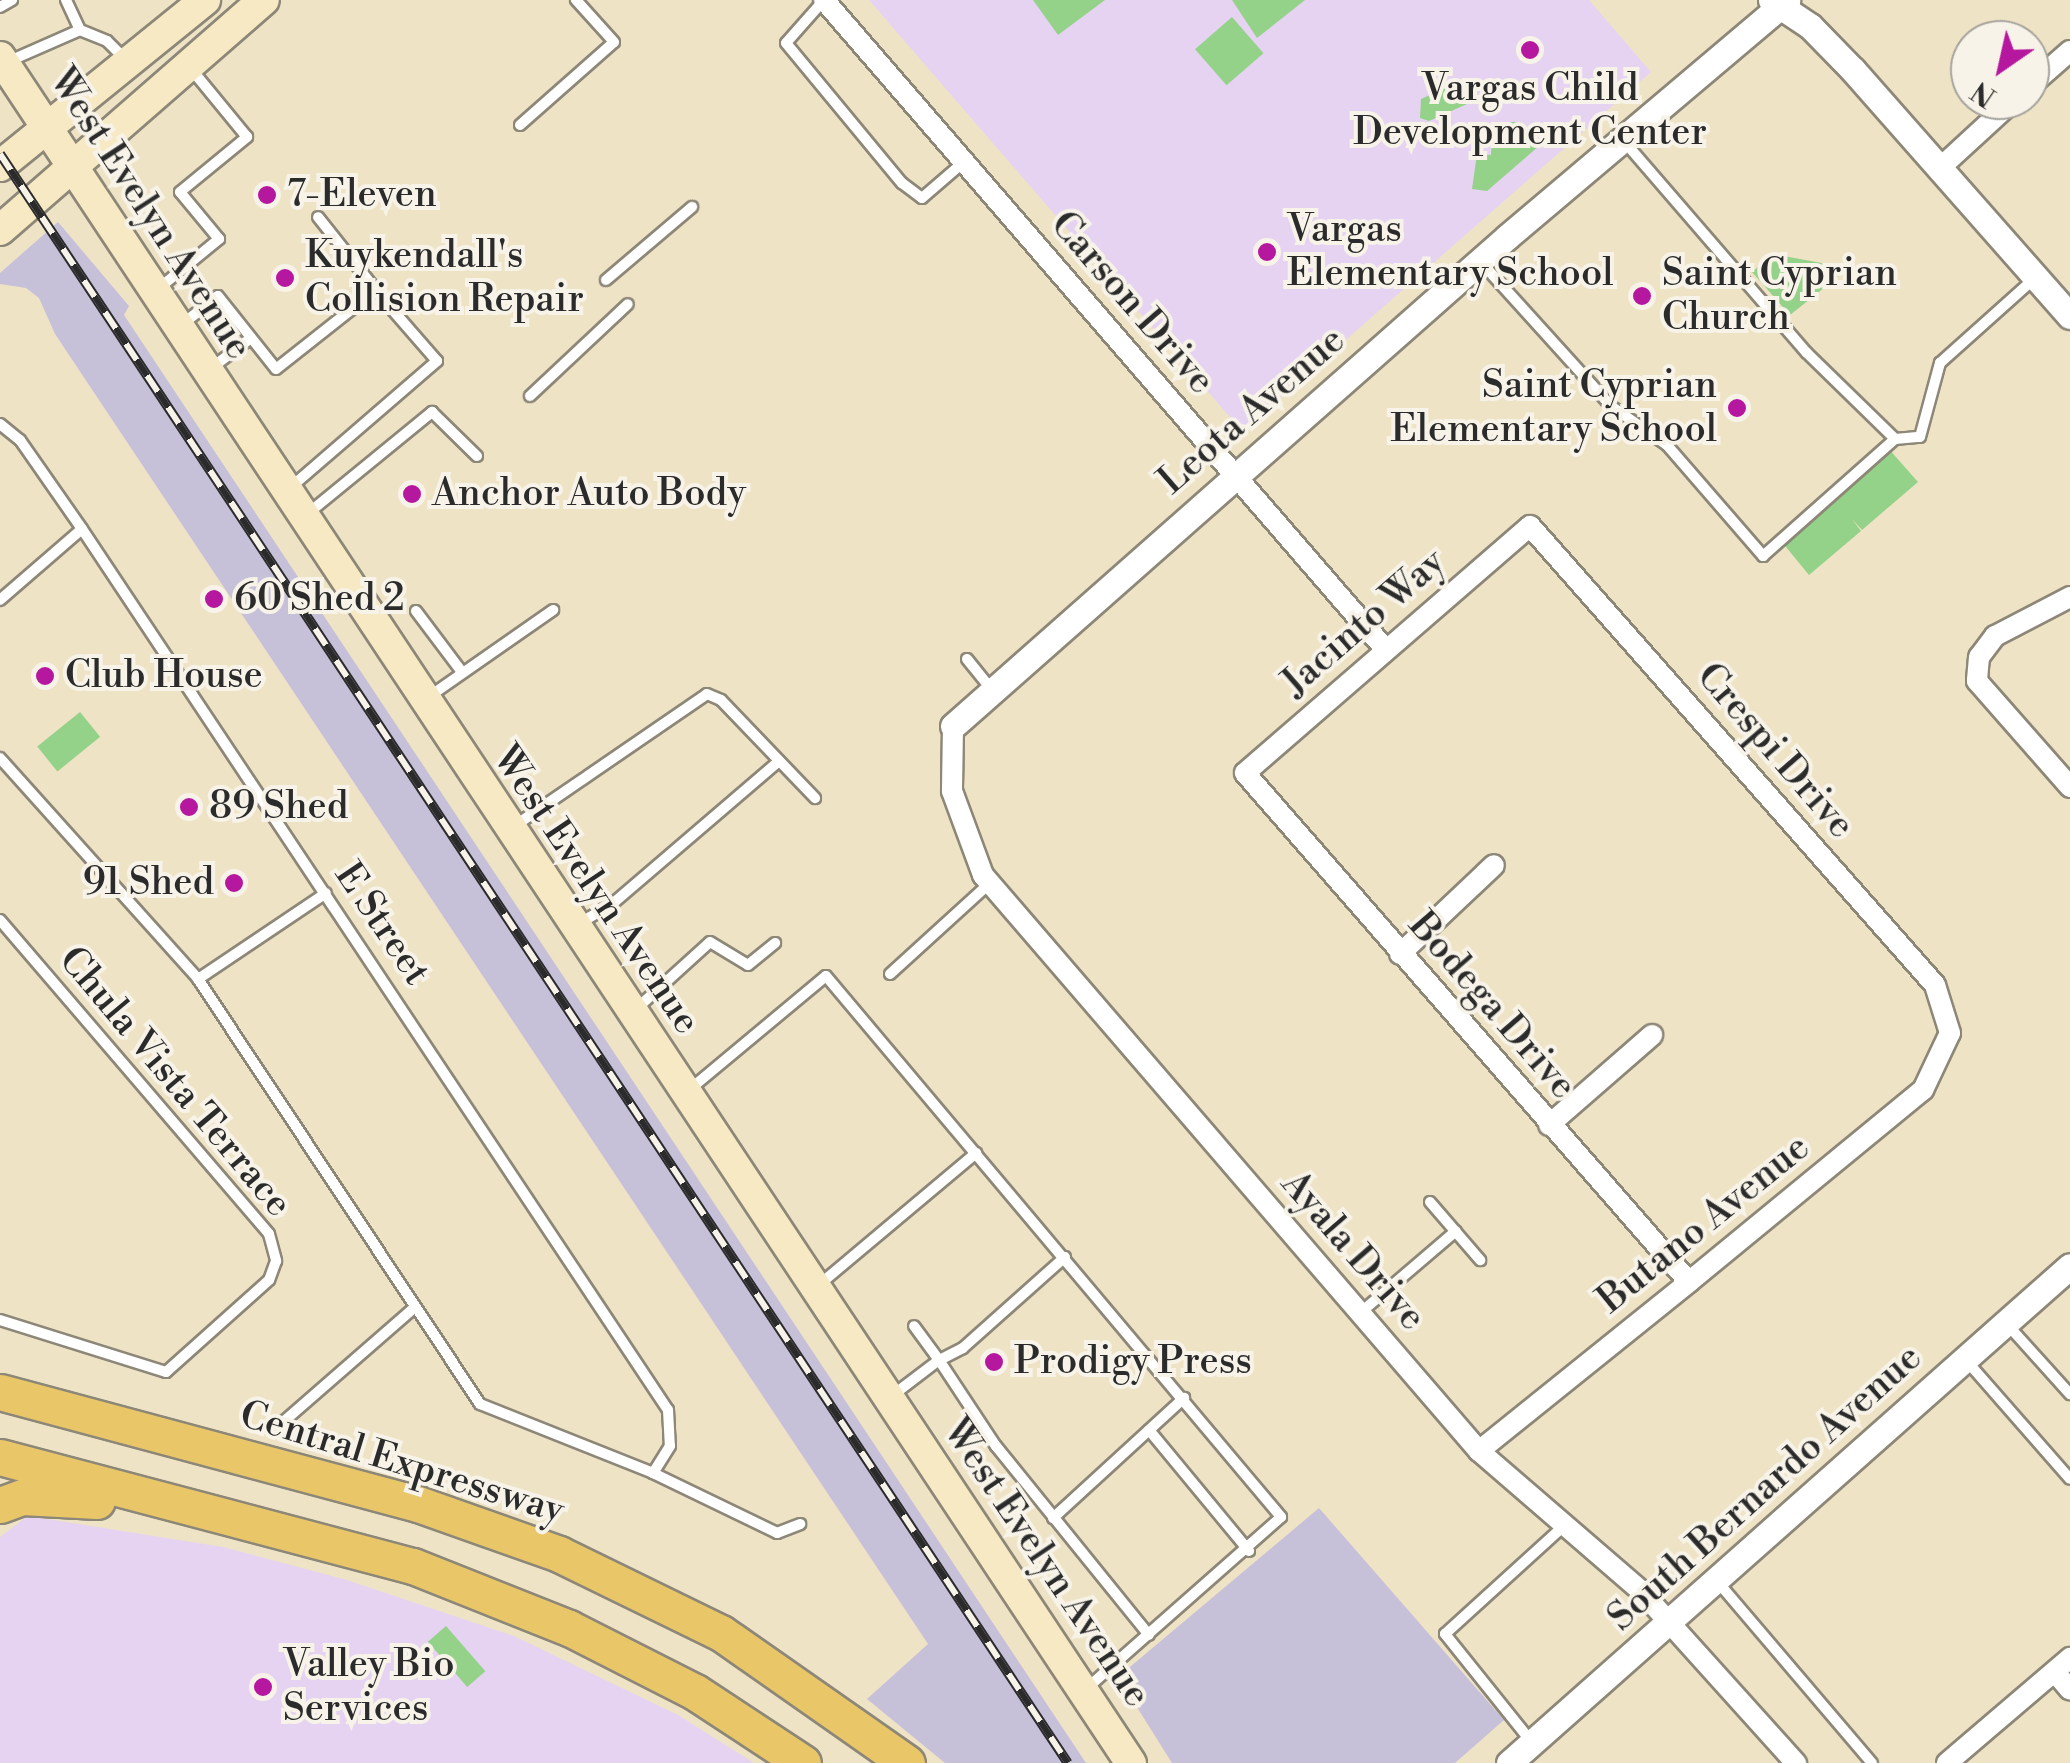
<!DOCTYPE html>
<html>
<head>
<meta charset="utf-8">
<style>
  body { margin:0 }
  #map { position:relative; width:2070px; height:1763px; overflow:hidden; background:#efe3c6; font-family:"Libre Bodoni",serif }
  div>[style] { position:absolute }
  .built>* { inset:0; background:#e5d3f1 }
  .industrial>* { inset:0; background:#c7c0d9 }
  .green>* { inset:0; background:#93d288; transform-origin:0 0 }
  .roads { filter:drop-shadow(2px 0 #8d8778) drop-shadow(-2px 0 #8d8778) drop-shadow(0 2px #8d8778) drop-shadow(0 -2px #8d8778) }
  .service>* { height:10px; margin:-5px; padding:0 5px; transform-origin:5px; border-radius:5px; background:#fff }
  .minor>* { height:20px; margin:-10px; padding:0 10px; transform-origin:10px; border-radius:10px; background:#fff }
  .tertiary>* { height:25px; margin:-12.5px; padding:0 12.5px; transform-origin:12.5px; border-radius:12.5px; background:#fff }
  .secondary>* { height:30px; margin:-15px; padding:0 15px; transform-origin:15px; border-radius:15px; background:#f6e9c3 }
  .trunk>* { height:35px; margin:-17.5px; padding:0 17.5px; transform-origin:17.5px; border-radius:17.5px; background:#e9c769 }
  .rail>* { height:10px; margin-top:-5px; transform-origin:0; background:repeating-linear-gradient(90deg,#f7f3e8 0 19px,#2b2b2b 0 38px); box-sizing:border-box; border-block:2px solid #2b2b2b }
  .dots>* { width:28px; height:28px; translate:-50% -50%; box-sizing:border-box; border:5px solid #f7f3e8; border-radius:50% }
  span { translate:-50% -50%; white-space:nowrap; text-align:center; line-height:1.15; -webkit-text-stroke:8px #f7f3e8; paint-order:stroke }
  .poi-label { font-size:38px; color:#2b2b2b }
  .left { translate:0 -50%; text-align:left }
  .right { translate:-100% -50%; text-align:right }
  .street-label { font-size:38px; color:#2b2b2b }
  .north { position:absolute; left:1950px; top:20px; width:100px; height:100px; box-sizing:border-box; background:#f7f3e8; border:2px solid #a5a39c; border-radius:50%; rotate:214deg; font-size:28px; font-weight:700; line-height:40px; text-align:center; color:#2b2b2b }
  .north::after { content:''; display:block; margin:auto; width:35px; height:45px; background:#b5179e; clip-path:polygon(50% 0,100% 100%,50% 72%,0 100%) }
</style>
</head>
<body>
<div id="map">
  <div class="built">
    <i style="clip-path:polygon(869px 0,1589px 0,1651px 72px,1242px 431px)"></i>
    <i style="clip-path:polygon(28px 1516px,223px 1547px,347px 1580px,514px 1636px,678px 1715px,754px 1763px,0 1763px,0 1537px)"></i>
  </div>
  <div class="industrial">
    <i style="clip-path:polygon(58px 222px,129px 306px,124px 315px,1086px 1763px,945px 1763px,867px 1699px,928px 1644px,55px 334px,39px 298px,26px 288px,0 284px,0 273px)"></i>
    <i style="clip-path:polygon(1319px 1508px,1504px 1720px,1455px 1763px,1172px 1763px,1118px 1677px)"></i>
  </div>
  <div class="green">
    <i style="clip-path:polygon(1033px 0,1105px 0,1058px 35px)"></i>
    <i style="clip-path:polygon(1232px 0,1305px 0,1257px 38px)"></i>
    <i style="left:1232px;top:17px;width:48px;height:49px;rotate:49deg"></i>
    <i style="clip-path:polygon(1457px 83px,1468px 86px,1467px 104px,1429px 121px,1420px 118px,1421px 99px)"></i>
    <i style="clip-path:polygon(1510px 122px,1521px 122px,1540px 145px,1487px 191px,1472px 189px,1477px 154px,1491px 155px,1492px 137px,1505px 138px)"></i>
    <i style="clip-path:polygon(1773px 254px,1849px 268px,1790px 315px,1752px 272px)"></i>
    <i style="clip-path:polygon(1888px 448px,1918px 482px,1862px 530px,1852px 519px,1861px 531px,1809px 575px,1781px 541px)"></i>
    <i style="left:80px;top:712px;width:32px;height:55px;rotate:51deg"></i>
    <i style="left:446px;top:1626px;width:60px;height:24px;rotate:49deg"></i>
  </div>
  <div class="roads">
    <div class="service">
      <i style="left:66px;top:0;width:33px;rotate:65deg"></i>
      <i style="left:824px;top:0;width:57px;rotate:131.5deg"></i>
      <i style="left:786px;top:43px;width:182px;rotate:50.4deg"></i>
      <i style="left:902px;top:183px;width:25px;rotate:37deg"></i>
      <i style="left:922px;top:198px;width:57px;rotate:-40.7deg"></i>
      <i style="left:0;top:7px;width:14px;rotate:-30deg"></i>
      <i style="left:7px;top:62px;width:80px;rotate:-23.7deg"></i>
      <i style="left:80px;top:30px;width:29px;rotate:22deg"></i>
      <i style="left:107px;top:41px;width:28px;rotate:45deg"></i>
      <i style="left:520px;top:125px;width:125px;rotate:-41.4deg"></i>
      <i style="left:614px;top:42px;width:57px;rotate:-132.1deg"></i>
      <i style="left:1623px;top:140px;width:281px;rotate:49.2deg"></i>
      <i style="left:1807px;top:353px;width:123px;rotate:44.3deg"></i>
      <i style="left:1480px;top:261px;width:195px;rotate:47.9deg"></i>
      <i style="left:1611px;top:406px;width:68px;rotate:34.9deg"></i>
      <i style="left:1667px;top:445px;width:147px;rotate:49.1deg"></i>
      <i style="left:1763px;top:556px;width:176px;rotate:-41.6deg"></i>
      <i style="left:1895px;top:439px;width:25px;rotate:-5deg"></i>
      <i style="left:1920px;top:437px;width:77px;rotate:-74.9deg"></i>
      <i style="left:1940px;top:363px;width:127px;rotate:-41.8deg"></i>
      <i style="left:606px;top:280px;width:113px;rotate:-40.3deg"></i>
      <i style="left:158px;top:289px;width:79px;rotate:-39.3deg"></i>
      <i style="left:219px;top:239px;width:61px;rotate:-129.7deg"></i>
      <i style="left:180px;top:192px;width:87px;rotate:-39.4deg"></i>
      <i style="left:247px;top:137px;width:87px;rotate:-129.4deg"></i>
      <i style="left:180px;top:326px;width:48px;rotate:-38.3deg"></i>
      <i style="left:218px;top:296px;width:93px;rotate:51.5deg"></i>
      <i style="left:276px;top:369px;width:127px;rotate:-38.3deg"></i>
      <i style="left:376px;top:290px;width:93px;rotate:-128.5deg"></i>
      <i style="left:210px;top:369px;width:51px;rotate:-37.1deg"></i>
      <i style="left:530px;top:396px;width:134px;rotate:-43.2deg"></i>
      <i style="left:0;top:424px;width:26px;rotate:39deg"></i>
      <i style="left:20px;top:440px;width:108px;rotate:55.1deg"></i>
      <i style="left:82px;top:529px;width:1058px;rotate:56.37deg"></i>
      <i style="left:668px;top:1410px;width:36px;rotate:87deg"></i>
      <i style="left:670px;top:1446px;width:32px;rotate:122deg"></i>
      <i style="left:291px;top:487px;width:193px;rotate:-40.8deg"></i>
      <i style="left:437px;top:361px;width:70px;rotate:-131deg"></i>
      <i style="left:306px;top:515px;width:163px;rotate:-39.3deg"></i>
      <i style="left:432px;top:412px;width:63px;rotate:44.4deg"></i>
      <i style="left:0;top:600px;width:108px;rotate:-40.9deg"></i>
      <i style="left:416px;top:611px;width:76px;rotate:53deg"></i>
      <i style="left:967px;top:659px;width:38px;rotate:51deg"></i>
      <i style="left:427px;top:698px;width:154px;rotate:-34.9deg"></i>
      <i style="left:0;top:758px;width:297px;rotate:48.1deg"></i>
      <i style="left:198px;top:979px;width:510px;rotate:56.43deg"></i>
      <i style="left:480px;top:1404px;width:186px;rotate:21.7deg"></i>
      <i style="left:653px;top:1473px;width:138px;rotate:25.8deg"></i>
      <i style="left:777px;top:1533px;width:25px;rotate:-21deg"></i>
      <i style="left:513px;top:827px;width:235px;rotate:-34.4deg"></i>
      <i style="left:707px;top:694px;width:15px;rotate:23deg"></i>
      <i style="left:721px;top:700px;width:136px;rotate:46.2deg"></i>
      <i style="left:0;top:920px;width:413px;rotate:49.4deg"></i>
      <i style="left:269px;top:1234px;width:28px;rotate:75deg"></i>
      <i style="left:276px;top:1261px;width:20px;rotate:110deg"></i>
      <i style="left:269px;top:1280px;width:138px;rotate:138.2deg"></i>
      <i style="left:166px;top:1372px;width:174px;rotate:-162.6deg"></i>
      <i style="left:578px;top:924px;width:38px;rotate:-30deg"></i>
      <i style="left:611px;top:905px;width:221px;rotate:-40.6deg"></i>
      <i style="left:890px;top:974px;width:134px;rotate:-42.3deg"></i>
      <i style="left:198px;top:979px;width:154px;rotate:-33.9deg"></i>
      <i style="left:635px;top:1010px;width:101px;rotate:-42.2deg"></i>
      <i style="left:710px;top:942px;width:44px;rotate:31.2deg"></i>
      <i style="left:748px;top:965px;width:35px;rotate:-39deg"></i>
      <i style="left:689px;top:1090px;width:178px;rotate:-39.8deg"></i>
      <i style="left:826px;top:976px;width:707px;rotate:49.93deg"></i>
      <i style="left:1281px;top:1517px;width:257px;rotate:138.6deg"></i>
      <i style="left:1430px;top:1202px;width:77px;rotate:49.2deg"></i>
      <i style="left:1065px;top:1257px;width:137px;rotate:138.3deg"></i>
      <i style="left:963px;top:1348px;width:27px;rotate:153deg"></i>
      <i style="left:939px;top:1360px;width:103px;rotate:56.5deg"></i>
      <i style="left:996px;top:1446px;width:243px;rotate:51deg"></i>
      <i style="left:820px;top:1284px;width:204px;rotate:-40deg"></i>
      <i style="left:1360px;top:1313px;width:126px;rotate:-40.5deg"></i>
      <i style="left:2006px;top:1323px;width:96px;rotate:48deg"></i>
      <i style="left:1965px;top:1359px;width:159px;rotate:48.8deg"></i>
      <i style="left:893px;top:1395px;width:58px;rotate:-37.3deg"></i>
      <i style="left:939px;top:1360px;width:42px;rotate:-126.3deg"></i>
      <i style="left:282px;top:1423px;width:175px;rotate:-41.1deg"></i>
      <i style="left:1149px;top:1430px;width:157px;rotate:50.4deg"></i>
      <i style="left:1053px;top:1518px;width:178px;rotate:-42.5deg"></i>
      <i style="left:1717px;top:1581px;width:239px;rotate:49.6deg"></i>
      <i style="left:1530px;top:1740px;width:136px;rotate:-128.7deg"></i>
      <i style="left:1445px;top:1634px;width:165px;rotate:-42.3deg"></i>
    </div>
    <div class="minor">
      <i style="left:824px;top:0;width:859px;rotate:49.15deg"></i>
      <i style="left:2030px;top:86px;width:53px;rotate:-41.2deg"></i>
      <i style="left:1940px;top:168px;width:100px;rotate:-42.6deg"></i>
      <i style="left:2070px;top:597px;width:85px;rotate:152.5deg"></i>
      <i style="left:1995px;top:636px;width:26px;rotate:127deg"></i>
      <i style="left:1979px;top:657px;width:24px;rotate:95deg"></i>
      <i style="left:1977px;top:681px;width:141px;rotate:48.7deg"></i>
      <i style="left:953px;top:726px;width:65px;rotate:90.9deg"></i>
      <i style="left:952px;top:791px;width:90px;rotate:69.7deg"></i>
      <i style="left:983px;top:875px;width:760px;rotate:49.27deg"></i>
      <i style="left:1479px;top:1451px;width:214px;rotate:40.8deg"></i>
      <i style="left:1641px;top:1591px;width:232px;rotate:48deg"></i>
      <i style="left:1400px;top:954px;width:129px;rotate:-43.4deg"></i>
      <i style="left:1549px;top:1125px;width:137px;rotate:-41.1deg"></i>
      <i style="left:1479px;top:1451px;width:270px;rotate:-38.8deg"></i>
      <i style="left:1689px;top:1282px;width:303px;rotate:-39.4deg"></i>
      <i style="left:1923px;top:1090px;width:63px;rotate:-64.7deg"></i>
      <i style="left:1950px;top:1033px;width:50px;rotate:-107.4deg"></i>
      <i style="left:1935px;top:985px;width:612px;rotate:-131.42deg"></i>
      <i style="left:1530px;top:526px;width:377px;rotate:139.1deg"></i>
      <i style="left:1245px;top:773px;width:675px;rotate:48.9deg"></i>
      <i style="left:2055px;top:1672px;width:23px;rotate:50deg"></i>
      <i style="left:1947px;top:1763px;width:162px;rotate:-40.5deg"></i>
    </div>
    <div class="tertiary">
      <i style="left:1771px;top:0;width:47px;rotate:33.7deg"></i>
      <i style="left:1810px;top:26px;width:62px;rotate:45.7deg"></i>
      <i style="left:1853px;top:70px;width:328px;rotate:48.6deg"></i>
      <i style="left:953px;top:726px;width:739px;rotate:-41.43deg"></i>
      <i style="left:1507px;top:237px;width:367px;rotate:-40.2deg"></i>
      <i style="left:1509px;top:1763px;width:749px;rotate:-41.54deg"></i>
    </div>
    <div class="secondary">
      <i style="left:0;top:57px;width:2047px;rotate:56.46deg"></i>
      <i style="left:0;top:166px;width:264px;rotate:-39deg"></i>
      <i style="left:0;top:230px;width:350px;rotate:-41.1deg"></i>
    </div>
    <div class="trunk">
      <i style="left:0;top:1392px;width:433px;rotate:15deg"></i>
      <i style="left:418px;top:1504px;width:150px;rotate:19.5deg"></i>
      <i style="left:559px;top:1554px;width:180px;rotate:26deg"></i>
      <i style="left:721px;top:1633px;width:227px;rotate:35deg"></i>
      <i style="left:0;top:1457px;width:427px;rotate:14.8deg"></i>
      <i style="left:413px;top:1566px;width:168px;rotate:21.7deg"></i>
      <i style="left:569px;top:1628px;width:141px;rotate:26.9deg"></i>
      <i style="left:695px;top:1692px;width:129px;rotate:33.3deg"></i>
      <i style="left:0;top:1505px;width:23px;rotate:-20deg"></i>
      <i style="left:22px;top:1497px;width:75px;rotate:3.1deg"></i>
    </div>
  </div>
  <div class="rail">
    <i style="left:0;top:154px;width:1931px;rotate:56.43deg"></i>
  </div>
  <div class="dots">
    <i style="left:1530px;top:50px;background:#b5179e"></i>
    <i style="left:267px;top:195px;background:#b5179e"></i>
    <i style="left:1267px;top:252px;background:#b5179e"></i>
    <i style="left:285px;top:278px;background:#b5179e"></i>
    <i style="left:1642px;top:296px;background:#b5179e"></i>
    <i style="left:1737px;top:408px;background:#b5179e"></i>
    <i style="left:412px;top:494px;background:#b5179e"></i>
    <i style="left:214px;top:599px;background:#b5179e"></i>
    <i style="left:45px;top:676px;background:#b5179e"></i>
    <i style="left:189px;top:807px;background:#b5179e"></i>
    <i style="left:234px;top:883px;background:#b5179e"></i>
    <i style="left:994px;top:1362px;background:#b5179e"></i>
    <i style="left:263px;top:1687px;background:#b5179e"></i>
  </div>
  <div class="poi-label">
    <span style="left:1530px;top:111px">Vargas Child<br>Development Center</span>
    <span class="left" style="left:287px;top:195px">7-Eleven</span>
    <span class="left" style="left:1287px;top:252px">Vargas<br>Elementary School</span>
    <span class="left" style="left:305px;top:278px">Kuykendall's<br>Collision Repair</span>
    <span class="left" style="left:1662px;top:296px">Saint Cyprian<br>Church</span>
    <span class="right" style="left:1717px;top:408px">Saint Cyprian<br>Elementary School</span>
    <span class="left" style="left:432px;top:494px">Anchor Auto Body</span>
    <span class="left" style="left:234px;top:599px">60 Shed 2</span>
    <span class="left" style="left:65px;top:676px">Club House</span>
    <span class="left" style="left:209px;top:807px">89 Shed</span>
    <span class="right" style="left:214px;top:883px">91 Shed</span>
    <span class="left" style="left:1014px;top:1362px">Prodigy Press</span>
    <span class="left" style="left:283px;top:1687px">Valley Bio<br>Services</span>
  </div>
  <div class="street-label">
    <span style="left:150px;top:214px;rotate:57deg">West Evelyn Avenue</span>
    <span style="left:1132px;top:303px;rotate:49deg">Carson Drive</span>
    <span style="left:1252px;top:411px;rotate:-41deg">Leota Avenue</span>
    <span style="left:1364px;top:623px;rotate:-41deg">Jacinto Way</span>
    <span style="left:1775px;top:751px;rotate:49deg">Crespi Drive</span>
    <span style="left:596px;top:890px;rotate:56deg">West Evelyn Avenue</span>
    <span style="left:382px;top:924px;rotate:56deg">E Street</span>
    <span style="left:1492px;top:1006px;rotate:49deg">Bodega Drive</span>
    <span style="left:175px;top:1082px;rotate:50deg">Chula Vista Terrace</span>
    <span style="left:1704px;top:1224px;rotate:-39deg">Butano Avenue</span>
    <span style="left:1353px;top:1251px;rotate:49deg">Ayala Drive</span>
    <span style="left:402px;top:1463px;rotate:17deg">Central Expressway</span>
    <span style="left:1765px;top:1488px;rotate:-42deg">South Bernardo Avenue</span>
    <span style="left:1046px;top:1563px;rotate:56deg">West Evelyn Avenue</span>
  </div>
  <div class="north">N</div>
</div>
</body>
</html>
